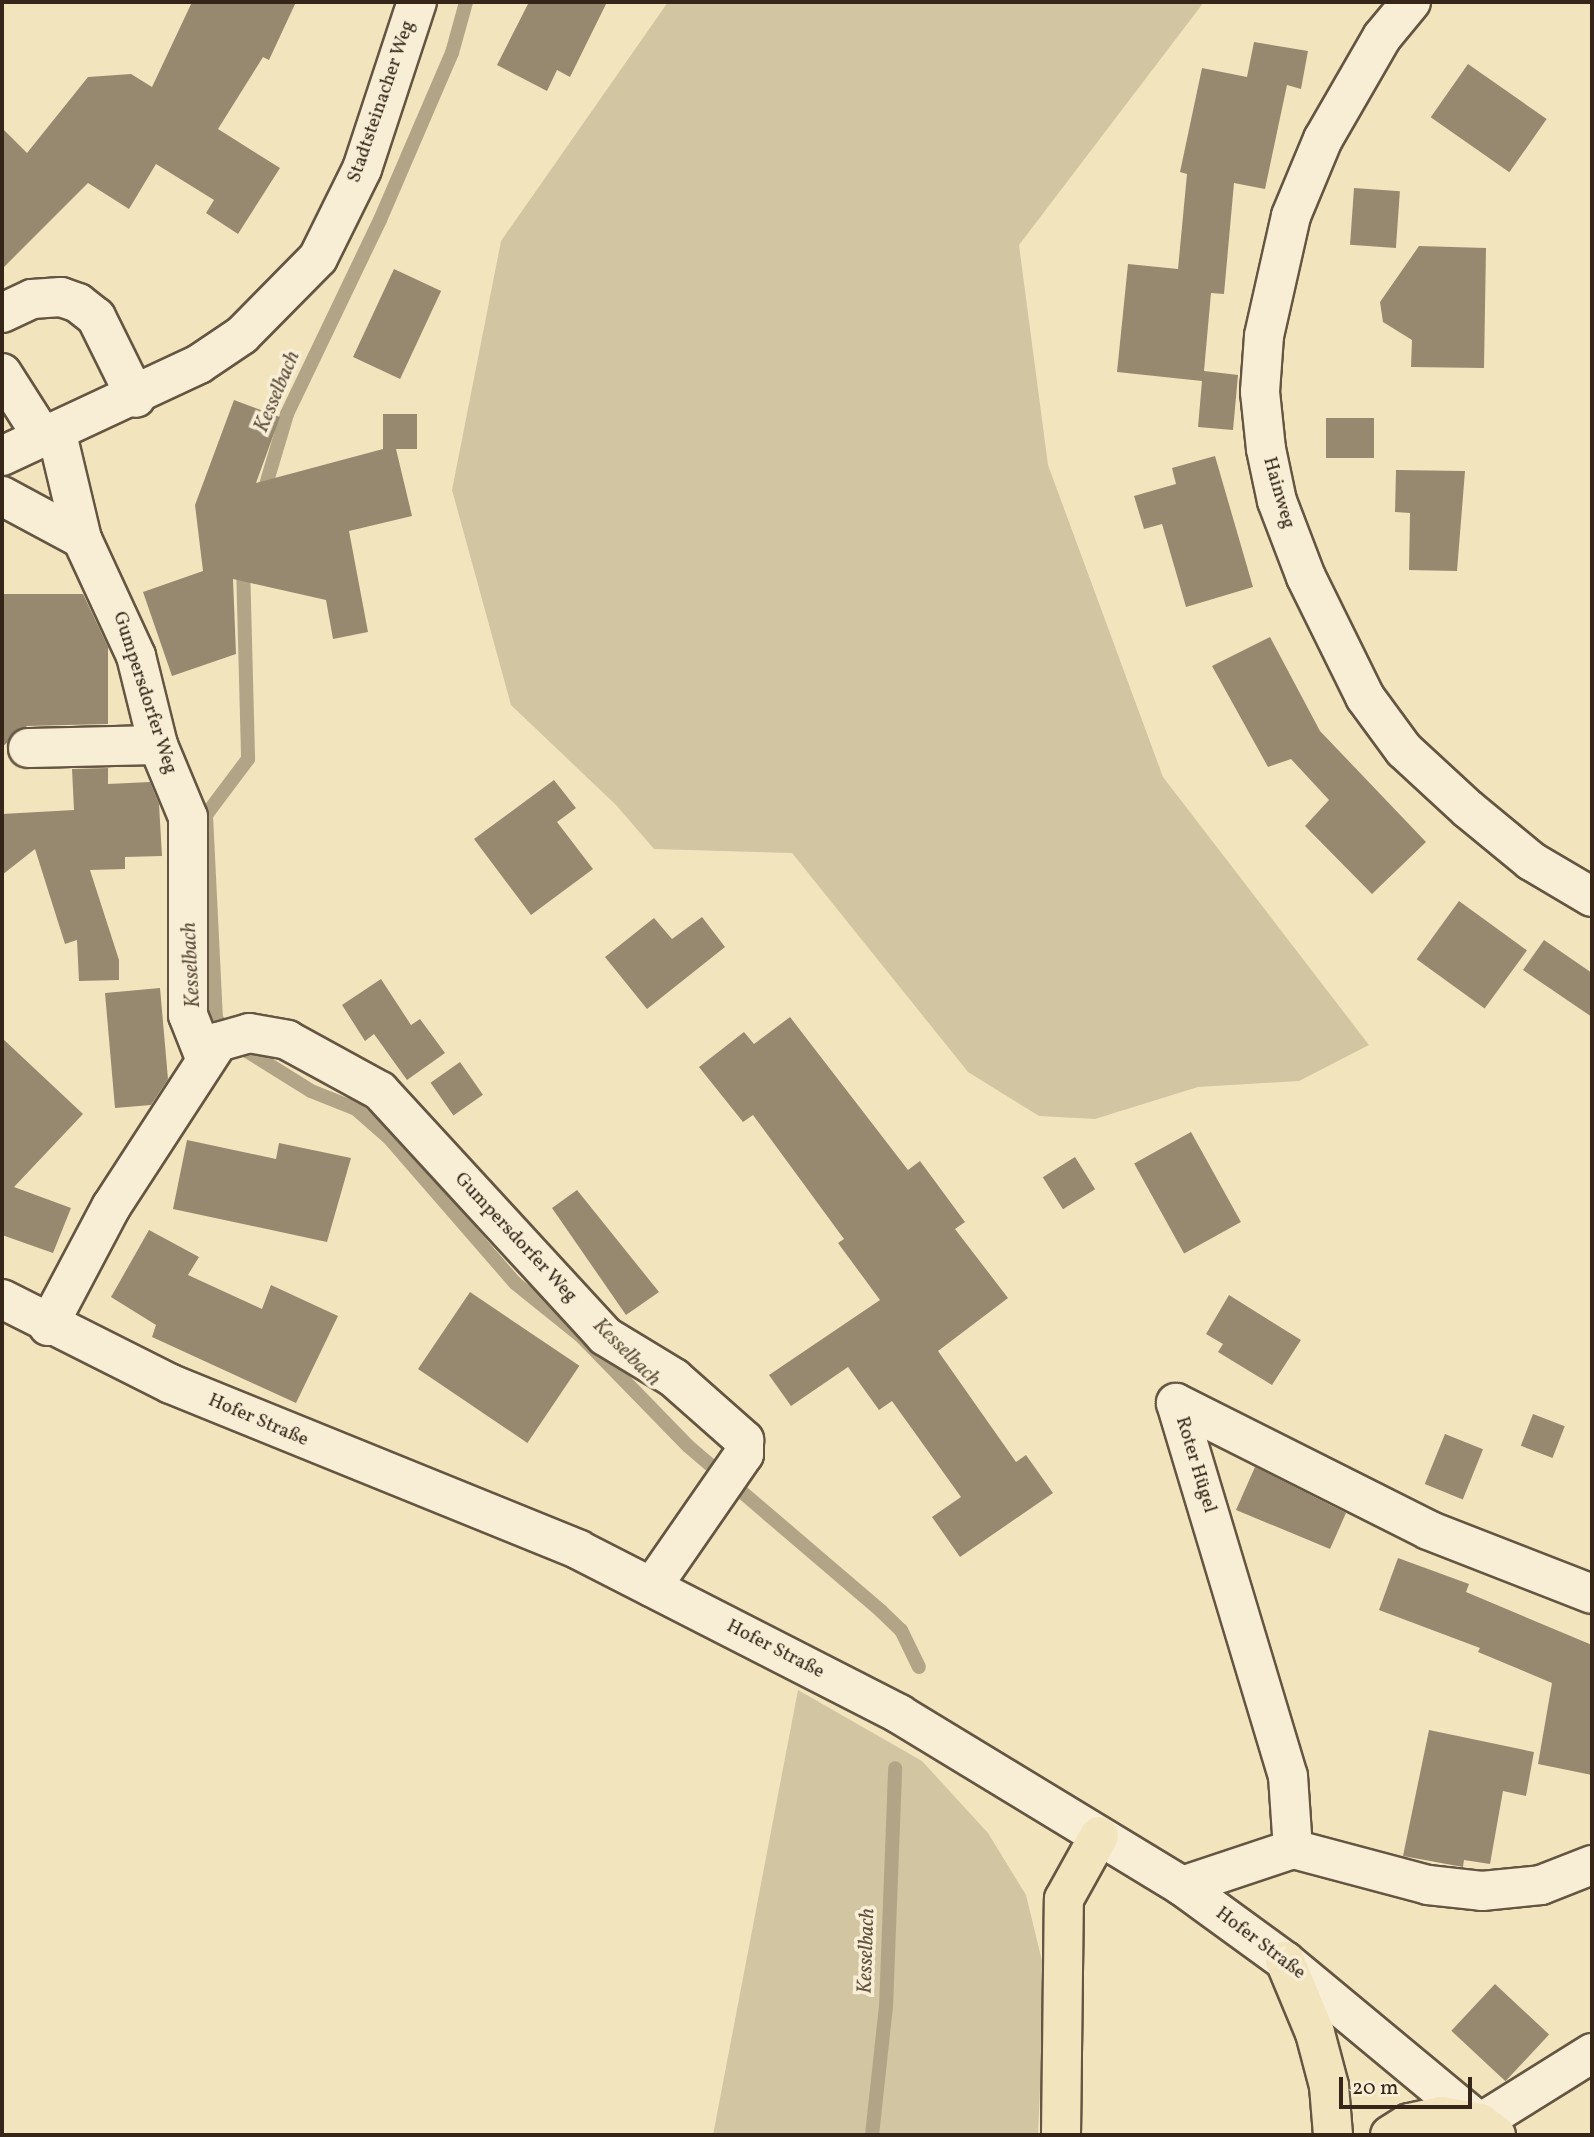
<!DOCTYPE html>
<html>
<head>
<meta charset="utf-8">
<style>
  body { margin:0 }
  #map { position:relative; width:1594px; height:2137px; overflow:hidden; background:#f2e5be; font-family:Vollkorn,serif }
  div>[style] { position:absolute }
  .green>* { inset:0; background:#d2c5a2 }
  .stream>* { height:14px; margin:-7px; padding:0 7px; transform-origin:7px; border-radius:7px; background:#b2a486 }
  .building>* { inset:0; background:#97896f; transform-origin:0 0 }
  .roads { filter:drop-shadow(2px 0 #645642) drop-shadow(-2px 0 #645642) drop-shadow(0 2px #645642) drop-shadow(0 -2px #645642) }
  .minor>* { height:38px; margin:-19px; padding:0 19px; transform-origin:19px; border-radius:19px; background:#f7eed5 }
  .highway>* { height:38px; margin:-19px; padding:0 19px; transform-origin:19px; border-radius:19px; background:#f2e5be }
  span { translate:-50% -50%; white-space:nowrap; text-align:center; line-height:1.15; -webkit-text-stroke:7px #f7eed5; paint-order:stroke }
  .street-label { font-size:19px; color:#352619 }
  .water-label { font-size:21px; color:#61523f; font-style:italic }
  .frame { position:absolute; inset:0; border:4px solid #352619; pointer-events:none }
  .scale { position:absolute; left:1339px; top:2077px; width:133px; height:32px; box-sizing:border-box; border:4px solid #352619; border-top:0; padding-left:9px; font-size:21px; line-height:24px; white-space:nowrap; color:#352619; -webkit-text-stroke:5px #f7eed5; paint-order:stroke }
</style>
</head>
<body>
<div id="map">
  <div class="green">
    <i style="clip-path:polygon(668px 2px,1204px 2px,1019px 245px,1048px 465px,1163px 777px,1369px 1045px,1299px 1081px,1198px 1087px,1095px 1119px,1039px 1116px,968px 1072px,792px 853px,654px 849px,616px 805px,511px 705px,452px 490px,501px 241px)"></i>
    <i style="clip-path:polygon(798px 1690px,922px 1761px,988px 1833px,1026px 1895px,1045px 1973px,1038px 2135px,713px 2135px)"></i>
  </div>
  <div class="stream">
    <i style="left:262px;top:498px;width:88px;rotate:-73.4deg"></i>
    <i style="left:287px;top:414px;width:215px;rotate:-64.4deg"></i>
    <i style="left:380px;top:220px;width:182px;rotate:-66.7deg"></i>
    <i style="left:452px;top:53px;width:53px;rotate:-74.6deg"></i>
    <i style="left:243px;top:564px;width:195px;rotate:88.5deg"></i>
    <i style="left:248px;top:759px;width:70px;rotate:126.9deg"></i>
    <i style="left:206px;top:815px;width:204px;rotate:87.2deg"></i>
    <i style="left:216px;top:1019px;width:45px;rotate:45.9deg"></i>
    <i style="left:247px;top:1051px;width:75px;rotate:32deg"></i>
    <i style="left:311px;top:1091px;width:48px;rotate:21.8deg"></i>
    <i style="left:356px;top:1109px;width:44px;rotate:41.3deg"></i>
    <i style="left:389px;top:1138px;width:192px;rotate:49deg"></i>
    <i style="left:515px;top:1283px;width:85px;rotate:38.8deg"></i>
    <i style="left:581px;top:1336px;width:153px;rotate:45.8deg"></i>
    <i style="left:688px;top:1446px;width:254px;rotate:40.5deg"></i>
    <i style="left:881px;top:1611px;width:28px;rotate:44deg"></i>
    <i style="left:901px;top:1630px;width:41px;rotate:64.1deg"></i>
    <i style="left:872px;top:2135px;width:129px;rotate:-83.8deg"></i>
    <i style="left:886px;top:2007px;width:239px;rotate:-87.8deg"></i>
  </div>
  <div class="building">
    <i style="clip-path:polygon(192px 2px,296px 2px,269px 60px,263px 57px,218px 129px,280px 168px,238px 234px,206px 213px,214px 200px,156px 164px,129px 209px,88px 183px,2px 269px,2px 128px,27px 153px,88px 77px,131px 74px,152px 87px)"></i>
    <i style="clip-path:polygon(529px 2px,607px 2px,570px 77px,557px 70px,547px 91px,497px 65px)"></i>
    <i style="clip-path:polygon(1254px 42px,1308px 51px,1301px 89px,1287px 85px,1265px 189px,1234px 183px,1224px 294px,1211px 293px,1204px 371px,1238px 375px,1233px 430px,1198px 427px,1202px 381px,1117px 372px,1128px 264px,1178px 269px,1187px 174px,1180px 172px,1202px 68px,1247px 77px)"></i>
    <i style="left:1468px;top:64px;width:96px;height:65px;rotate:35deg"></i>
    <i style="left:1354px;top:188px;width:46px;height:57px;rotate:4deg"></i>
    <i style="clip-path:polygon(1419px 246px,1486px 248px,1484px 368px,1411px 367px,1412px 340px,1383px 322px,1380px 302px)"></i>
    <i style="left:394px;top:269px;width:52px;height:97px;rotate:25deg"></i>
    <i style="clip-path:polygon(234px 400px,280px 417px,256px 483px,383px 449px,383px 414px,417px 414px,417px 449px,396px 449px,412px 516px,349px 531px,368px 632px,333px 639px,326px 600px,233px 579px,236px 654px,172px 676px,143px 592px,203px 571px,195px 505px)"></i>
    <i style="left:1326px;top:418px;width:48px;height:40px"></i>
    <i style="clip-path:polygon(1215px 456px,1253px 587px,1186px 607px,1162px 524px,1144px 529px,1134px 496px,1176px 484px,1172px 468px)"></i>
    <i style="clip-path:polygon(1396px 470px,1465px 471px,1457px 571px,1409px 570px,1410px 513px,1395px 512px)"></i>
    <i style="clip-path:polygon(2px 594px,83px 594px,108px 647px,108px 724px,27px 726px,2px 747px)"></i>
    <i style="clip-path:polygon(1270px 637px,1320px 731px,1426px 842px,1372px 894px,1305px 826px,1329px 800px,1291px 759px,1268px 767px,1212px 666px)"></i>
    <i style="clip-path:polygon(108px 768px,108px 784px,150px 782px,159px 804px,162px 856px,125px 857px,125px 869px,90px 870px,119px 960px,119px 980px,79px 981px,77px 940px,65px 944px,35px 849px,2px 875px,2px 814px,74px 810px,72px 769px)"></i>
    <i style="clip-path:polygon(554px 780px,576px 808px,557px 822px,593px 869px,531px 915px,474px 839px)"></i>
    <i style="left:1459px;top:901px;width:84px;height:72px;rotate:36deg"></i>
    <i style="clip-path:polygon(702px 917px,725px 947px,647px 1009px,605px 957px,654px 918px,672px 939px)"></i>
    <i style="clip-path:polygon(1544px 940px,1592px 973px,1592px 1017px,1523px 970px)"></i>
    <i style="clip-path:polygon(381px 979px,411px 1025px,420px 1019px,445px 1053px,407px 1080px,374px 1034px,365px 1041px,342px 1005px)"></i>
    <i style="clip-path:polygon(160px 988px,168px 1079px,151px 1105px,115px 1108px,105px 993px)"></i>
    <i style="clip-path:polygon(790px 1017px,908px 1170px,920px 1161px,965px 1222px,955px 1229px,1008px 1298px,938px 1351px,1016px 1462px,1026px 1455px,1053px 1493px,960px 1557px,932px 1517px,961px 1497px,892px 1401px,879px 1410px,848px 1367px,791px 1406px,769px 1375px,880px 1300px,838px 1243px,844px 1239px,753px 1115px,743px 1122px,699px 1067px,744px 1032px,754px 1044px)"></i>
    <i style="clip-path:polygon(2px 1038px,83px 1114px,14px 1187px,71px 1208px,53px 1253px,2px 1235px)"></i>
    <i style="left:460px;top:1062px;width:40px;height:36px;rotate:55deg"></i>
    <i style="left:1191px;top:1132px;width:103px;height:65px;rotate:61deg"></i>
    <i style="clip-path:polygon(187px 1140px,276px 1159px,279px 1143px,351px 1158px,327px 1242px,173px 1209px)"></i>
    <i style="left:1075px;top:1157px;width:38px;height:38px;rotate:58deg"></i>
    <i style="clip-path:polygon(577px 1190px,659px 1292px,626px 1315px,552px 1208px)"></i>
    <i style="clip-path:polygon(149px 1230px,199px 1257px,188px 1275px,262px 1309px,271px 1285px,338px 1316px,296px 1403px,152px 1337px,156px 1325px,111px 1297px)"></i>
    <i style="left:470px;top:1292px;width:132px;height:93px;rotate:34deg"></i>
    <i style="clip-path:polygon(1229px 1295px,1301px 1340px,1272px 1385px,1218px 1352px,1223px 1344px,1206px 1334px)"></i>
    <i style="left:1533px;top:1414px;width:34px;height:34px;rotate:21deg"></i>
    <i style="left:1445px;top:1434px;width:41px;height:54px;rotate:22deg"></i>
    <i style="clip-path:polygon(1255px 1467px,1346px 1513px,1330px 1549px,1236px 1510px)"></i>
    <i style="clip-path:polygon(1398px 1558px,1469px 1584px,1466px 1592px,1592px 1645px,1592px 1775px,1538px 1764px,1552px 1683px,1478px 1652px,1480px 1648px,1379px 1610px)"></i>
    <i style="clip-path:polygon(1429px 1730px,1534px 1752px,1526px 1796px,1503px 1791px,1490px 1864px,1464px 1860px,1463px 1867px,1403px 1856px)"></i>
    <i style="left:1495px;top:1984px;width:74px;height:64px;rotate:43deg"></i>
  </div>
  <div class="roads">
    <div class="minor">
      <i style="left:1411px;top:2px;width:45px;rotate:129.6deg"></i>
      <i style="left:1382px;top:37px;width:118px;rotate:120deg"></i>
      <i style="left:1323px;top:139px;width:83px;rotate:112.6deg"></i>
      <i style="left:1291px;top:216px;width:123px;rotate:102.7deg"></i>
      <i style="left:1264px;top:336px;width:56px;rotate:94.1deg"></i>
      <i style="left:1260px;top:392px;width:57px;rotate:84deg"></i>
      <i style="left:1266px;top:449px;width:53px;rotate:78.1deg"></i>
      <i style="left:1277px;top:501px;width:81px;rotate:69.1deg"></i>
      <i style="left:1306px;top:577px;width:134px;rotate:63.8deg"></i>
      <i style="left:1365px;top:697px;width:66px;rotate:53.7deg"></i>
      <i style="left:1404px;top:750px;width:87px;rotate:42.7deg"></i>
      <i style="left:1468px;top:809px;width:82px;rotate:39.5deg"></i>
      <i style="left:1531px;top:861px;width:71px;rotate:30.5deg"></i>
      <i style="left:2px;top:313px;width:33px;rotate:-25deg"></i>
      <i style="left:32px;top:299px;width:29px;rotate:-4deg"></i>
      <i style="left:61px;top:297px;width:18px;rotate:19deg"></i>
      <i style="left:78px;top:303px;width:23px;rotate:38deg"></i>
      <i style="left:96px;top:317px;width:90px;rotate:63.7deg"></i>
      <i style="left:2px;top:373px;width:78px;rotate:57.5deg"></i>
      <i style="left:57px;top:434px;width:108px;rotate:76.6deg"></i>
      <i style="left:82px;top:539px;width:129px;rotate:65.2deg"></i>
      <i style="left:136px;top:656px;width:92px;rotate:76.1deg"></i>
      <i style="left:158px;top:745px;width:78px;rotate:67.4deg"></i>
      <i style="left:188px;top:817px;width:198px;rotate:90deg"></i>
      <i style="left:188px;top:1015px;width:46px;rotate:68.4deg"></i>
      <i style="left:2px;top:456px;width:217px;rotate:-25deg"></i>
      <i style="left:199px;top:364px;width:52px;rotate:-34deg"></i>
      <i style="left:242px;top:335px;width:108px;rotate:-45.4deg"></i>
      <i style="left:318px;top:258px;width:99px;rotate:-63.7deg"></i>
      <i style="left:362px;top:169px;width:176px;rotate:-71.8deg"></i>
      <i style="left:2px;top:496px;width:91px;rotate:28.3deg"></i>
      <i style="left:28px;top:748px;width:130px;rotate:-1.3deg"></i>
      <i style="left:2px;top:1299px;width:189px;rotate:26.7deg"></i>
      <i style="left:171px;top:1384px;width:440px;rotate:22.1deg"></i>
      <i style="left:579px;top:1550px;width:360px;rotate:27.1deg"></i>
      <i style="left:899px;top:1714px;width:331px;rotate:31.3deg"></i>
      <i style="left:1182px;top:1886px;width:127px;rotate:36.1deg"></i>
      <i style="left:1285px;top:1961px;width:254px;rotate:39.7deg"></i>
      <i style="left:48px;top:1326px;width:135px;rotate:-62.1deg"></i>
      <i style="left:111px;top:1207px;width:197px;rotate:-57deg"></i>
      <i style="left:218px;top:1042px;width:32px;rotate:-16deg"></i>
      <i style="left:249px;top:1033px;width:39px;rotate:10deg"></i>
      <i style="left:287px;top:1040px;width:106px;rotate:28.7deg"></i>
      <i style="left:380px;top:1091px;width:333px;rotate:47.4deg"></i>
      <i style="left:605px;top:1336px;width:81px;rotate:31.3deg"></i>
      <i style="left:674px;top:1378px;width:94px;rotate:41.5deg"></i>
      <i style="left:744px;top:1440px;width:14px;rotate:90deg"></i>
      <i style="left:744px;top:1454px;width:162px;rotate:124.7deg"></i>
      <i style="left:1176px;top:1403px;width:389px;rotate:73.3deg"></i>
      <i style="left:1288px;top:1776px;width:73px;rotate:86.1deg"></i>
      <i style="left:1176px;top:1403px;width:282px;rotate:26.7deg"></i>
      <i style="left:1428px;top:1530px;width:176px;rotate:21.3deg"></i>
      <i style="left:1182px;top:1886px;width:117px;rotate:-18.4deg"></i>
      <i style="left:1293px;top:1849px;width:140px;rotate:14.9deg"></i>
      <i style="left:1428px;top:1885px;width:54px;rotate:6.3deg"></i>
      <i style="left:1482px;top:1891px;width:59px;rotate:-5.8deg"></i>
      <i style="left:1541px;top:1885px;width:55px;rotate:-21.4deg"></i>
      <i style="left:1480px;top:2123px;width:132px;rotate:-32deg"></i>
    </div>
    <div class="highway">
      <i style="left:1285px;top:1961px;width:78px;rotate:67.4deg"></i>
      <i style="left:1315px;top:2033px;width:55px;rotate:75.2deg"></i>
      <i style="left:1329px;top:2086px;width:49px;rotate:85.3deg"></i>
      <i style="left:1061px;top:2135px;width:236px;rotate:-89.3deg"></i>
      <i style="left:1064px;top:1899px;width:72px;rotate:-60.9deg"></i>
      <i style="left:1390px;top:2135px;width:22px;rotate:-32deg"></i>
      <i style="left:1409px;top:2123px;width:33px;rotate:-12deg"></i>
      <i style="left:1441px;top:2116px;width:40px;rotate:10deg"></i>
      <i style="left:1480px;top:2123px;width:20px;rotate:37deg"></i>
    </div>
  </div>
  <div class="street-label">
    <span style="left:382px;top:102px;rotate:-71deg">Stadtsteinacher Weg</span>
    <span style="left:1278px;top:493px;rotate:74deg">Hainweg</span>
    <span style="left:144px;top:693px;rotate:72deg">Gumpersdorfer Weg</span>
    <span style="left:515px;top:1238px;rotate:47deg">Gumpersdorfer Weg</span>
    <span style="left:258px;top:1421px;rotate:23deg">Hofer Straße</span>
    <span style="left:1195px;top:1465px;rotate:73deg">Roter Hügel</span>
    <span style="left:775px;top:1650px;rotate:27deg">Hofer Straße</span>
    <span style="left:1260px;top:1944px;rotate:37deg">Hofer Straße</span>
  </div>
  <div class="water-label">
    <span style="left:278px;top:392px;rotate:-67deg">Kesselbach</span>
    <span style="left:192px;top:965px;rotate:-93deg">Kesselbach</span>
    <span style="left:626px;top:1353px;rotate:45deg">Kesselbach</span>
    <span style="left:867px;top:1951px;rotate:-88deg">Kesselbach</span>
  </div>
  <div class="frame"></div>
  <div class="scale">20 m</div>
</div>
</body>
</html>
